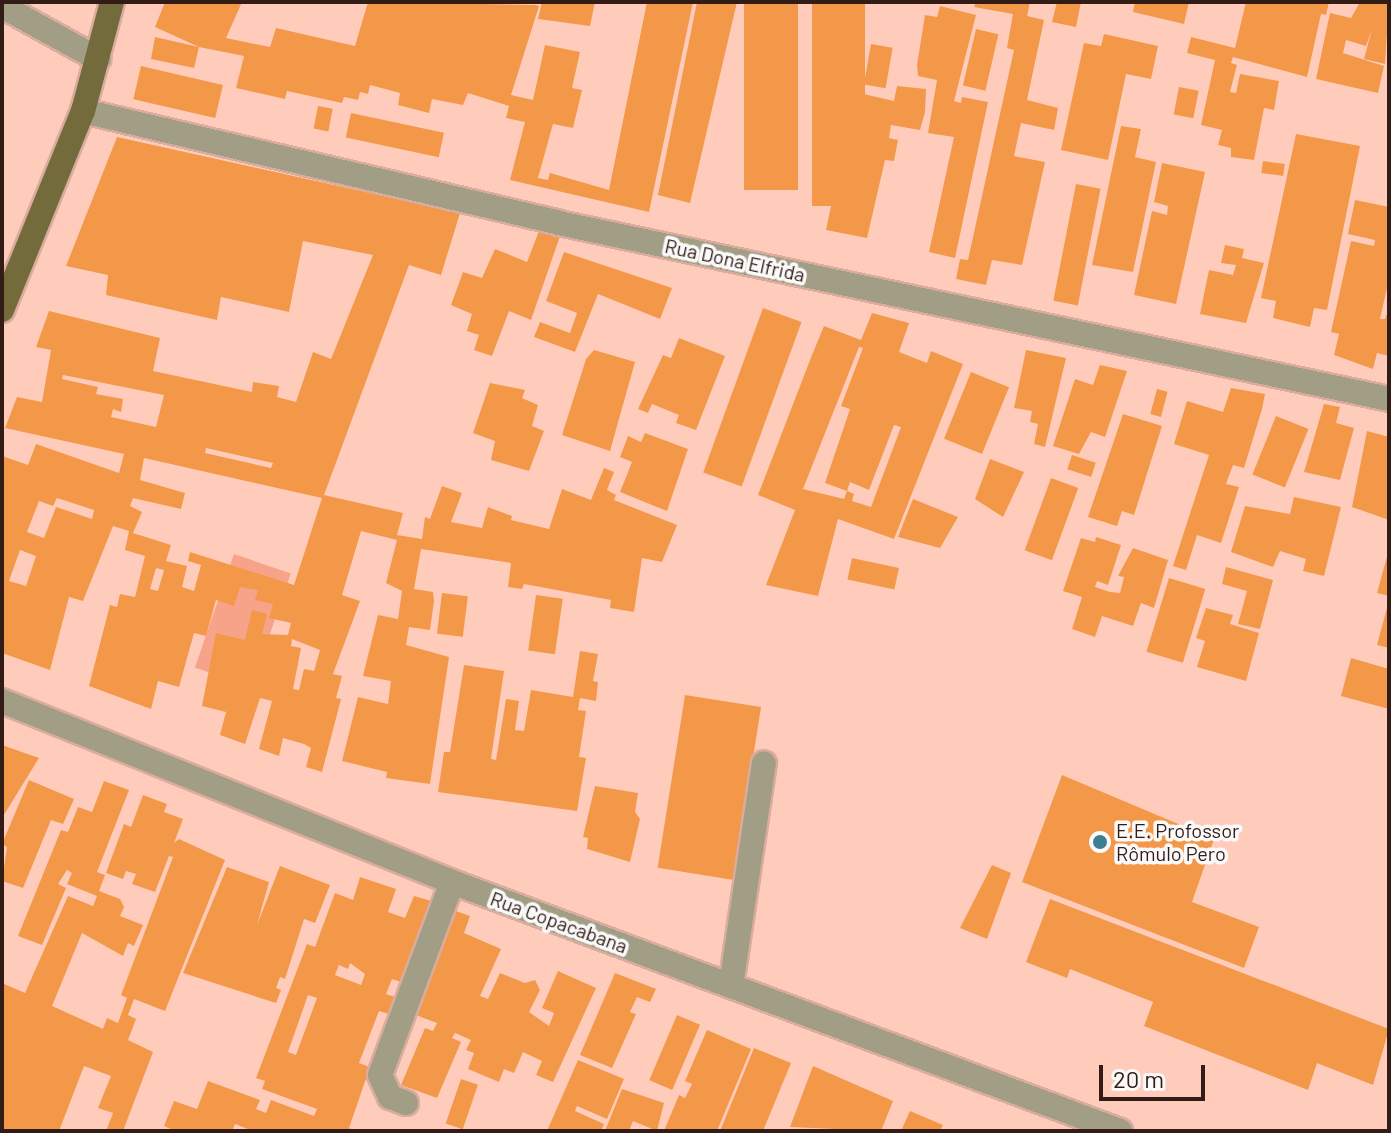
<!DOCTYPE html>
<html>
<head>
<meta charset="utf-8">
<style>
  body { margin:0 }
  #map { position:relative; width:1391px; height:1133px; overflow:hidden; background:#ffccbc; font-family:Barlow,sans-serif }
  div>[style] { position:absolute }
  .green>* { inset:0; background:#f6a389; transform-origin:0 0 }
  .building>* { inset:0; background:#f39849; transform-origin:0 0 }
  .roads { filter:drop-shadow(2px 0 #daac9e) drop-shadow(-2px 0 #daac9e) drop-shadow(0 2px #daac9e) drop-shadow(0 -2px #daac9e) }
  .minor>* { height:24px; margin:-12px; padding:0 12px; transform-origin:12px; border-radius:12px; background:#a29d85 }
  .major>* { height:24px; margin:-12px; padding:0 12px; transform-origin:12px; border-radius:12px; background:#746b3d }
  .dots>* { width:22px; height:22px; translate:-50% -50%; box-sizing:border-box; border:4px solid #fafafa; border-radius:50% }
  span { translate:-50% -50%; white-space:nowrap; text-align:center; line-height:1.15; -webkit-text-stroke:7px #fafafa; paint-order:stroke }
  .street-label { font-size:20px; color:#331c15 }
  .poi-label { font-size:20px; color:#331c15 }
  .left { translate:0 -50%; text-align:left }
  .frame { position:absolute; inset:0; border:4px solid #331c15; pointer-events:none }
  .scale { position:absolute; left:1099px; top:1065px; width:106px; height:36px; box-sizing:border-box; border:4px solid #331c15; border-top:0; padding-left:10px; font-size:24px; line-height:28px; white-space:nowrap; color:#331c15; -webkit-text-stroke:6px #fafafa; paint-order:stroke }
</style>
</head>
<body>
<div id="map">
  <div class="green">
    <i style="left:234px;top:554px;width:60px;height:120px;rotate:19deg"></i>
  </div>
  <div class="building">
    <i style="clip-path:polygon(165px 2px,242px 2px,226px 38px,270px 47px,276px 28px,355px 46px,368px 2px,535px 5px,539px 6px,511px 95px,533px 100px,545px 45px,580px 52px,572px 88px,582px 90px,573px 128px,553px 124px,538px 178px,548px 180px,550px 173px,609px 190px,647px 2px,693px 2px,649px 212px,510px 180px,525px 122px,506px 118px,509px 106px,468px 93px,463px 105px,432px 99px,429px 113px,398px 105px,400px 93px,370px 85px,368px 94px,360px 92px,358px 100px,344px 97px,342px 103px,287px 91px,285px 99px,236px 88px,244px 56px,199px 47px,194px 68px,151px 59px,155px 37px,199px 47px,155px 27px)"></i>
    <i style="clip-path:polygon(542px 2px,595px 2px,590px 26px,538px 19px)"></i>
    <i style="clip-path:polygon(697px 2px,737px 2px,690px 203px,658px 195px)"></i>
    <i style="left:744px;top:2px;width:54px;height:188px"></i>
    <i style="left:812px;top:2px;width:53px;height:204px"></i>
    <i style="clip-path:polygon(976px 2px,1030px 2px,1027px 16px,1044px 20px,1027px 100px,1058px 108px,1054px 130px,1021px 123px,1014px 156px,1045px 162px,1022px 265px,992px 260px,986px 285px,956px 279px,960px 259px,968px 260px,1014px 50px,1007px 48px,1013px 14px,974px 7px)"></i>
    <i style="clip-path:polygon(1057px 2px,1081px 2px,1076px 27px,1052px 22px)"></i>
    <i style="clip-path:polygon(1135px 2px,1189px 2px,1184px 24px,1133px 12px)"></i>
    <i style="clip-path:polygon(1246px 2px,1329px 2px,1326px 15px,1321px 14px,1307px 77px,1233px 57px,1231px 63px,1237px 65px,1230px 92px,1236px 93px,1240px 74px,1279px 81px,1274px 110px,1264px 108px,1254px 160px,1231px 157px,1231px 148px,1218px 145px,1222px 130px,1201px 125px,1215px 60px,1187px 53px,1191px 37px,1235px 48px)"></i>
    <i style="clip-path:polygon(1360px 2px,1389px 2px,1385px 64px,1364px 59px,1372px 29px,1366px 46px,1346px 40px,1343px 53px,1384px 66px,1378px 93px,1316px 79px,1330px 13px,1351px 18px)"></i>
    <i style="clip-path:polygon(940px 6px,976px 15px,954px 101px,961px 103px,962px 97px,988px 102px,955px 258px,929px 252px,954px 137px,928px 133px,937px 80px,918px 76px,917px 65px,925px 15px,937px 17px)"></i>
    <i style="left:976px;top:29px;width:23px;height:58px;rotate:13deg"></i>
    <i style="clip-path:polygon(1104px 34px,1158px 46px,1151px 79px,1126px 74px,1108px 160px,1061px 150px,1084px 43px,1101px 46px)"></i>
    <i style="left:871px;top:44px;width:22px;height:41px;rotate:10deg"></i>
    <i style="left:141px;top:66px;width:84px;height:34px;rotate:13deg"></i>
    <i style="clip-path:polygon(897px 86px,926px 89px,925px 112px,920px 130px,891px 125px,889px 138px,898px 140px,894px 161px,885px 160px,867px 238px,826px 230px,855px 92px,894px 101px)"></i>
    <i style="left:1179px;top:87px;width:20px;height:28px;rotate:11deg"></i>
    <i style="left:318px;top:106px;width:15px;height:23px;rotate:11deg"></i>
    <i style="left:351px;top:113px;width:95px;height:25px;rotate:12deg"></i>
    <i style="clip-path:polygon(1121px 126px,1141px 129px,1135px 157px,1156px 162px,1133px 272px,1092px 265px)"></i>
    <i style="clip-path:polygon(1296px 134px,1360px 146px,1327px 310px,1314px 308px,1310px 327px,1273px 318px,1276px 301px,1261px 298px)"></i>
    <i style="clip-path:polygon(evenodd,117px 137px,460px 213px,441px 275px,409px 265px,324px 495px,403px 513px,397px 535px,422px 539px,425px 517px,430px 519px,442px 486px,462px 493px,451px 522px,482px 528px,488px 507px,512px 516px,511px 520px,549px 529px,562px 489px,591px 500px,604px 468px,614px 472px,607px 490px,616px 495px,614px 500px,677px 525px,662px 562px,642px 558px,634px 612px,610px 608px,611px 600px,524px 584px,522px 589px,508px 587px,511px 563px,421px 549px,414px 589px,433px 592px,434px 601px,430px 630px,409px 627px,406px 645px,449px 657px,430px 784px,386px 778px,387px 772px,342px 761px,358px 697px,388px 704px,391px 681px,363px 676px,378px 615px,398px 619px,402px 591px,386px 583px,397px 540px,361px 531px,342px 595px,360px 601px,333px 674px,342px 676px,336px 698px,341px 699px,322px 772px,306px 767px,311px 748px,304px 744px,283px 738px,279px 756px,259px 749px,272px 701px,260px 698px,245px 744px,220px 735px,226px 712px,202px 706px,216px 633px,245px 640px,252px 610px,267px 614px,262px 634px,288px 635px,291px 623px,269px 618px,273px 604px,255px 600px,258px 590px,240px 587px,234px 606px,216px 600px,206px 636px,194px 633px,179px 687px,158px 681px,151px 709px,89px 686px,110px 605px,117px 607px,120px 594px,135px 597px,145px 556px,125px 550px,129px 531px,113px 526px,83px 601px,69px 597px,50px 670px,2px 653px,2px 456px,28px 465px,36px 444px,119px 473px,124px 454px,5px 428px,17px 397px,42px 402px,51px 350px,36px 347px,49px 311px,160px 338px,153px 371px,252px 392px,253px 382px,279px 386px,277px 397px,296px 402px,313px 352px,331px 359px,373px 255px,303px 241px,289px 312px,221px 297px,217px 320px,106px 295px,108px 275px,66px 266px,117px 137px,63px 375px,164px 395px,156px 427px,111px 417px,113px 409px,121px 412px,123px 399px,96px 394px,98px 387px,62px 379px,63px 375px,117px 137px,206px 448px,273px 463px,271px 468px,205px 453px,206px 448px,117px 137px,144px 458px,322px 498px,294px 585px,190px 552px,188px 561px,201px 565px,194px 591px,182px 587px,187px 566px,166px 561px,171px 545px,133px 533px,142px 512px,130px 506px,133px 498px,181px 509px,185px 493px,140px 480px,144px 458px,117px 137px,57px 498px,94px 510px,92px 519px,56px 507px,44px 538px,27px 532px,39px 501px,53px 506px,57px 498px,117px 137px,20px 550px,36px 556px,26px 586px,9px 581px,20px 550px,117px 137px,156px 568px,164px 570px,158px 591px,150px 589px,156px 568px,117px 137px,292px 639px,320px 650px,314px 671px,304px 669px,299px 690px,293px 689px,301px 648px,291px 646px,292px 639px)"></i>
    <i style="left:1263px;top:161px;width:22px;height:12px;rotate:8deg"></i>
    <i style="clip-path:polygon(1162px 163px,1205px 172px,1176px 304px,1134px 295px,1152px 211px,1167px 215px,1168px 206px,1154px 202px)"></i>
    <i style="left:1076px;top:184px;width:25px;height:119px;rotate:11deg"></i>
    <i style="clip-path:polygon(1355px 200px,1389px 207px,1389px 279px,1380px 319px,1385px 319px,1389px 309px,1389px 356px,1377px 353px,1373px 369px,1334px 355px,1339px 334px,1331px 332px,1351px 241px,1374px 246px,1375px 240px,1348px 234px)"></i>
    <i style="clip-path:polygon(539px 231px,560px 236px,531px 320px,509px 311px,492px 356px,474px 350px,479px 335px,467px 331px,472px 314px,451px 305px,463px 272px,482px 278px,495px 249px,527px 262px)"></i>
    <i style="clip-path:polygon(1225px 245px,1244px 249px,1242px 258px,1264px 263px,1246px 323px,1200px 314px,1209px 270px,1233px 275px,1236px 265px,1221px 263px)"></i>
    <i style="clip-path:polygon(564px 252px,672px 288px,660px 319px,598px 294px,575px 352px,534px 337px,540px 322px,570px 333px,577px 313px,546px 301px)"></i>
    <i style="left:763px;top:308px;width:41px;height:175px;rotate:20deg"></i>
    <i style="clip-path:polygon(evenodd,872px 313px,909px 323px,899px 352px,927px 363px,931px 351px,963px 364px,894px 539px,838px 519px,818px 596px,766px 585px,795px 510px,758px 495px,812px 355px,824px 326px,861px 340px,872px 313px,859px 347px,863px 348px,841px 406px,850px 409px,825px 483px,847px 491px,850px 482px,869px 490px,894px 425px,901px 427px,871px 507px,852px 501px,854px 494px,847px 491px,844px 499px,803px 489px,859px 347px)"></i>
    <i style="clip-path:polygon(679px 338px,725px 356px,696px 430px,676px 423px,679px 415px,652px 404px,648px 413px,638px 409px,663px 355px,671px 358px)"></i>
    <i style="clip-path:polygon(594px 350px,635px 362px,610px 451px,562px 435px,586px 359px)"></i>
    <i style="clip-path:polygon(1026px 350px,1066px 358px,1045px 447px,1034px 444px,1038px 424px,1030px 422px,1032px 411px,1014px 408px)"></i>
    <i style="clip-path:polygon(1100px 365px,1127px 371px,1105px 437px,1091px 432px,1079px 454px,1053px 446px,1075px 379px,1093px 385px)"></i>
    <i style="left:971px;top:372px;width:41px;height:72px;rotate:22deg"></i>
    <i style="clip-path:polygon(490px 383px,525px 390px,522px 398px,538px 405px,532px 426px,544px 431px,529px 471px,491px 460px,495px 441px,473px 433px)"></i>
    <i style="clip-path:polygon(1231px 388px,1265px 394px,1262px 409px,1244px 468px,1233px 465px,1226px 484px,1239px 487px,1221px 543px,1197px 535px,1186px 570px,1173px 566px,1209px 455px,1174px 444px,1187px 401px,1223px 412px)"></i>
    <i style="left:1157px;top:389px;width:11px;height:26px;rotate:15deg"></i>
    <i style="clip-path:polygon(1324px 404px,1340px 407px,1336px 423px,1354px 428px,1340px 480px,1304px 472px)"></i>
    <i style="clip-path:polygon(1123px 414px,1162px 426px,1134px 515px,1122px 511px,1117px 526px,1088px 517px)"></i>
    <i style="left:1276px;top:416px;width:35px;height:63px;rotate:22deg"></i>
    <i style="clip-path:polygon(1367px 431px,1389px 437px,1389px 520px,1352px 507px)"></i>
    <i style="clip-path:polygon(645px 433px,688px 449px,667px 511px,620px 492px,632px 462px,620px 457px,628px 436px,641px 442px)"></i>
    <i style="left:1072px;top:455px;width:25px;height:15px;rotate:18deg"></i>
    <i style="clip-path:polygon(990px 459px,1024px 472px,1003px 517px,975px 499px)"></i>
    <i style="left:1051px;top:478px;width:29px;height:77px;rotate:20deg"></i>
    <i style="clip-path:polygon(1294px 497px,1341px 507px,1324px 576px,1303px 571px,1306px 559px,1280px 551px,1273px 567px,1231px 552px,1245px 506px,1290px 514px)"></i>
    <i style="clip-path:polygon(913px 499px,958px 517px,940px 548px,898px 537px)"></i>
    <i style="clip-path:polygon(1096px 537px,1121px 545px,1108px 585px,1097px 581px,1095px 587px,1110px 592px,1120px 593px,1124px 577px,1118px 576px,1133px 548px,1168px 560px,1154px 608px,1141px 603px,1133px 626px,1102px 616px,1095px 637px,1072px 629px,1082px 597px,1063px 591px,1081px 538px,1095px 542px)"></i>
    <i style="clip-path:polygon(1388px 553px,1389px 553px,1389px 596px,1377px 593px)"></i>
    <i style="left:852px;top:558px;width:48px;height:22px;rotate:12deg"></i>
    <i style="clip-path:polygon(1226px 567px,1273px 580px,1260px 629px,1238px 624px,1247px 591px,1222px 584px)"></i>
    <i style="left:1169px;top:578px;width:38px;height:77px;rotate:17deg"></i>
    <i style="left:442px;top:593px;width:26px;height:41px;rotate:7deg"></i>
    <i style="left:536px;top:595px;width:27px;height:56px;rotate:8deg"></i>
    <i style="clip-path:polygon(1388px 604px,1389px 604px,1389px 648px,1377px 645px)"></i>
    <i style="clip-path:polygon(1206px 608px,1233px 615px,1230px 624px,1259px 633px,1246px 681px,1197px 667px,1205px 641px,1196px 638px)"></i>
    <i style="clip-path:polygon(580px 651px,598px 654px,593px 681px,598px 682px,596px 701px,580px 698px,578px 710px,586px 711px,579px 757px,586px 758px,577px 811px,438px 792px,444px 752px,450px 752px,464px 665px,504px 671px,491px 759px,496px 760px,506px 699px,519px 701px,515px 730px,524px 731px,531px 690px,573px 697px)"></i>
    <i style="clip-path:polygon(1351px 658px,1389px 669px,1389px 709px,1341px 696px)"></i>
    <i style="left:685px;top:695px;width:77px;height:175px;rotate:9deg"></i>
    <i style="clip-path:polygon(2px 745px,39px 758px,2px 818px)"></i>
    <i style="clip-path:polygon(1062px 775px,1214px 839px,1192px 902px,1259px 927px,1244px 968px,1022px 882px)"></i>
    <i style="clip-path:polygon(29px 780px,74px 799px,63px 824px,51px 820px,23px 888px,2px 881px,7px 847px,2px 844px)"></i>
    <i style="clip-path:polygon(104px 781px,129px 790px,97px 872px,105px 875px,99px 891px,120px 899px,124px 907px,120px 916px,143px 925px,134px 946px,128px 943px,123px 956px,82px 933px,52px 1006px,103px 1029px,107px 1018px,118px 1023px,127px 998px,121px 995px,173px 857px,169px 856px,155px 892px,132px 884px,136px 874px,126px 871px,123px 879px,106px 873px,124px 824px,131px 827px,143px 795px,167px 804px,164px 812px,183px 819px,174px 843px,179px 839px,225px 860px,165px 1011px,134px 999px,128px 1015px,136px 1019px,128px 1040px,153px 1052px,123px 1131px,106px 1131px,113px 1113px,98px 1108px,111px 1076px,84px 1066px,59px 1131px,2px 1131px,2px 983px,25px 993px,68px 896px,93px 906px,97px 896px,67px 884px,72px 873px,67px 870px,58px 884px,66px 888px,42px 945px,18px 936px,61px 830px,68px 832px,78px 807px,92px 812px)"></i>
    <i style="clip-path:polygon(595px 786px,638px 793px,635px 812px,640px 819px,630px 862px,587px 849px,588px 838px,583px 837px)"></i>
    <i style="clip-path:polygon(992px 865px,1011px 873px,987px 939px,960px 928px)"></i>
    <i style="clip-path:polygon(280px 866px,330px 885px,315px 923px,304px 919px,285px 979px,280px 977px,276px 988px,281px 990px,276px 1003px,183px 973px,227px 867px,269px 882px,257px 925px)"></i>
    <i style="clip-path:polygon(evenodd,360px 877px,396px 889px,388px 912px,405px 918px,414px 896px,431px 901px,401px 982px,392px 979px,386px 994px,395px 997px,389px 1014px,379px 1011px,359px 1063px,370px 1067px,349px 1128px,355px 1131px,253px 1131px,235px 1124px,232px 1131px,175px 1131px,164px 1126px,174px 1101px,197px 1109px,208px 1081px,260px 1100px,256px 1109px,266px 1113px,271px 1100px,314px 1116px,317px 1109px,262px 1089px,265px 1081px,256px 1078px,307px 944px,315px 947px,335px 893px,353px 900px,360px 877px,350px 963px,365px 974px,361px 985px,335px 975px,339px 965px,348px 969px,350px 963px,360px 877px,308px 995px,317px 998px,296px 1055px,288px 1052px,308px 995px)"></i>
    <i style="clip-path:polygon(1050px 899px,1389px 1029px,1373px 1085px,1317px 1063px,1308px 1090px,1144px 1026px,1153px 1002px,1070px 969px,1067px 978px,1026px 962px)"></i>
    <i style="clip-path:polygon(453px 910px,470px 916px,464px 933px,501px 949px,480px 996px,488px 999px,500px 973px,525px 983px,535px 980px,540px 990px,529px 1012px,549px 1026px,554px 1013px,542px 1008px,558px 971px,596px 988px,553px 1082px,536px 1075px,542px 1061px,523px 1052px,514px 1073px,504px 1069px,499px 1082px,468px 1069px,474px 1053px,466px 1050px,471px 1040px,455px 1033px,452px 1038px,461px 1042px,437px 1098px,401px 1085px,425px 1028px,433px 1031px,437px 1023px,413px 1014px)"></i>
    <i style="clip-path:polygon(615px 973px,656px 989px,650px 1002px,637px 997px,630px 1012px,636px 1014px,612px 1068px,580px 1055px)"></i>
    <i style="left:677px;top:1015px;width:25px;height:71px;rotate:23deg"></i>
    <i style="clip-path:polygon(707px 1030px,751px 1049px,717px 1131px,664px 1131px,679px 1095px,685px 1098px,692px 1084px,685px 1081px)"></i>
    <i style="clip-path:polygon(754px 1048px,791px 1063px,763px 1131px,720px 1131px)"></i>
    <i style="clip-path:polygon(578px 1060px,624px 1079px,607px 1119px,577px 1106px,575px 1111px,604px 1124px,601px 1131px,547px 1131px)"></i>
    <i style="clip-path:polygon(813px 1066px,893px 1101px,881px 1131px,790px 1127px)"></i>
    <i style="left:461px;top:1079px;width:18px;height:47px;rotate:19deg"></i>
    <i style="clip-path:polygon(622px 1089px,664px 1103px,657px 1131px,633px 1121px,629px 1131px,605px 1131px)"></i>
    <i style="clip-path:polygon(910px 1111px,943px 1125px,940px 1131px,901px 1131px)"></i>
  </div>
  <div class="roads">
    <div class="minor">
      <i style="left:2px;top:6px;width:110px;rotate:28.9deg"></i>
      <i style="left:83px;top:111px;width:489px;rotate:13.2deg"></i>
      <i style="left:559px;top:223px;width:848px;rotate:11.97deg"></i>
      <i style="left:2px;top:701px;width:485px;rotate:21.9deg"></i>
      <i style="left:452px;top:882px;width:713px;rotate:20.44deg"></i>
      <i style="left:731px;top:986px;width:225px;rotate:-81.6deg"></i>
      <i style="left:406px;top:1103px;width:17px;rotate:-159deg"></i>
      <i style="left:390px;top:1097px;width:24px;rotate:-114deg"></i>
      <i style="left:380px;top:1075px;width:206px;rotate:-69.5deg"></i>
    </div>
    <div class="major">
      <i style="left:2px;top:310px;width:215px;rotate:-67.9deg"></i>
      <i style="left:83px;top:111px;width:113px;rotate:-75.1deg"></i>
    </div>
  </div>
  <div class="dots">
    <i style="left:1100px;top:842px;background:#3e7f91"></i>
  </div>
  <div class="street-label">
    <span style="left:735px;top:260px;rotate:12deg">Rua Dona Elfrida</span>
    <span style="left:559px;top:922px;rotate:20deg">Rua Copacabana</span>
  </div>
  <div class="poi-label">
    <span class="left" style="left:1116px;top:842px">E.E. Profossor<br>Rômulo Pero</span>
  </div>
  <div class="frame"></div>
  <div class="scale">20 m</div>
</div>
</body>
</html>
